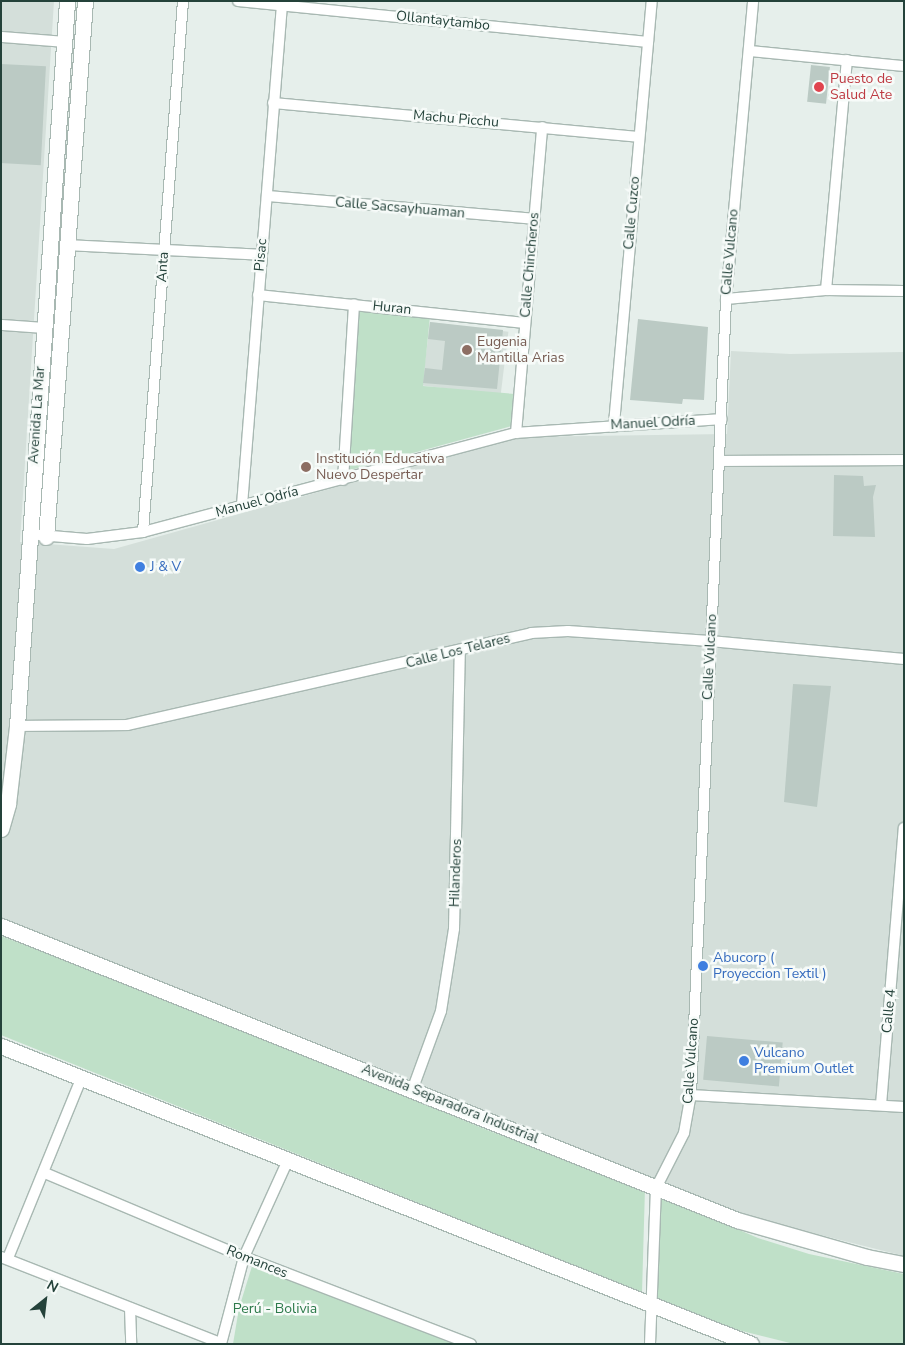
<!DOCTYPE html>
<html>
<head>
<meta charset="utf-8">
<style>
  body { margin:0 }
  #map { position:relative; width:905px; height:1345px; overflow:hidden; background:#e6efeb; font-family:"Nunito Sans",sans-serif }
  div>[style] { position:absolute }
  .built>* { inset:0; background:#d4dfda; transform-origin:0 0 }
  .green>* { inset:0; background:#bfe0c8 }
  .building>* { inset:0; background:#bbcac4; transform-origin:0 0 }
  .roads { filter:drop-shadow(1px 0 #a8b8b2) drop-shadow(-1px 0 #a8b8b2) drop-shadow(0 1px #a8b8b2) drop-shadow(0 -1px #a8b8b2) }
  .street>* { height:10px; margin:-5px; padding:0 5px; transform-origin:5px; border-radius:5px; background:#fff }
  .secondary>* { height:15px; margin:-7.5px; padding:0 7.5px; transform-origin:7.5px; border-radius:7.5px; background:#fff }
  .dots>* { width:14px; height:14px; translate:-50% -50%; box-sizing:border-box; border:2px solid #f7fbf9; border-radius:50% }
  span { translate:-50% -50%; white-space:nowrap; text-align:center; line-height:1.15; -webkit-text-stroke:5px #f7fbf9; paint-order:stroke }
  .street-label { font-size:14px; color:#24423a }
  .health-label { font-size:14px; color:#be3a42 }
  .left { translate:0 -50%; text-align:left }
  .education-label { font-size:14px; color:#785e54 }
  .shop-label { font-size:14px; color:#366cbe }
  .park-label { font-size:14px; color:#2d7a4b }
  .frame { position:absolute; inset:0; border:2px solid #24423a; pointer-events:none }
  .north { position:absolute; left:20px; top:1275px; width:50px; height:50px; -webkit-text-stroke:4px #f7fbf9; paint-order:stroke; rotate:29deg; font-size:14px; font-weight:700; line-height:20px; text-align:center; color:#24423a }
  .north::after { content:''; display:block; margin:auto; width:18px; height:22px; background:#24423a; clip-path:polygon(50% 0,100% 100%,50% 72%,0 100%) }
</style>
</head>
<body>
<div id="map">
  <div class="built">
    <i style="clip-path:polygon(1px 1px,54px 1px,20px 542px,114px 549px,515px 437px,727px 434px,731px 351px,790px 354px,904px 352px,904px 1256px,753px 1218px,240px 1012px,1px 921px)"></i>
    <i style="left:430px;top:322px;width:79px;height:64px;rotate:7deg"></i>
  </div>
  <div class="green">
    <i style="clip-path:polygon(358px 308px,430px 316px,423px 386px,515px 394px,512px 426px,347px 471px)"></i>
    <i style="clip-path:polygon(1px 936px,195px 1010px,492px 1132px,645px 1188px,642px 1293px,1px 1035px)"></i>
    <i style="clip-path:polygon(660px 1196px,758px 1238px,809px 1254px,904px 1274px,904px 1344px,794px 1344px,738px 1330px,656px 1300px)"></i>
    <i style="clip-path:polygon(253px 1263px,453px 1344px,233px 1344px,239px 1308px)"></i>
  </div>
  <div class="building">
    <i style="left:1px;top:64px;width:45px;height:99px;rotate:3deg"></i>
    <i style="left:811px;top:65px;width:19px;height:37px;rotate:6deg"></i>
    <i style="clip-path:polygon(638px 319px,708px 327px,704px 400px,683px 399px,682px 404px,630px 400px)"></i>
    <i style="clip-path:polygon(430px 322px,503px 330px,497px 389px,423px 383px,425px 368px,442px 370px,445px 341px,428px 339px)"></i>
    <i style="clip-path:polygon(834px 475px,863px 476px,864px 486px,876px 485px,873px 497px,875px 537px,833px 536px)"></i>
    <i style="clip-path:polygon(793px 684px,831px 686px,817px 807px,784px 802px)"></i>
    <i style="left:707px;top:1036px;width:76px;height:44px;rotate:5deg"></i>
  </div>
  <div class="roads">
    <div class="street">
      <i style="left:238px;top:1px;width:412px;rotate:5.7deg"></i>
      <i style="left:1px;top:37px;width:63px;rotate:4.5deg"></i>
      <i style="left:750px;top:51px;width:155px;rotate:5.6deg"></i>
      <i style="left:273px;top:103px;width:367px;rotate:5.3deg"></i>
      <i style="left:267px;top:196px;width:268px;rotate:4.9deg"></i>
      <i style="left:66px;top:245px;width:195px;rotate:2.9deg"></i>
      <i style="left:826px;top:290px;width:231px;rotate:-84.8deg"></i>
      <i style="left:258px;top:295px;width:268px;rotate:6deg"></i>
      <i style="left:726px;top:299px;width:100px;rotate:-5.1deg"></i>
      <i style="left:826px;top:290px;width:78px;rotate:0.7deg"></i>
      <i style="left:1px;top:325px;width:42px;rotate:4.1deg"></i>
      <i style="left:614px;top:424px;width:425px;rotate:-84.9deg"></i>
      <i style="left:516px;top:433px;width:307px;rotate:-85.1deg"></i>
      <i style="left:720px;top:461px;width:184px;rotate:-0.3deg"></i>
      <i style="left:343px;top:480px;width:176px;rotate:-86.4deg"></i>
      <i style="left:242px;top:505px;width:502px;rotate:-85.43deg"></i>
      <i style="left:143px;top:532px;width:533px;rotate:-85.69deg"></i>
      <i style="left:28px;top:534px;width:59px;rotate:4.8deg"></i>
      <i style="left:87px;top:539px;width:56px;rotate:-7.1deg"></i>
      <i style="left:143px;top:532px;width:386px;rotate:-14.9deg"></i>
      <i style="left:516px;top:433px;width:206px;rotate:-3.9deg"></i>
      <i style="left:17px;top:726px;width:110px;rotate:-0.5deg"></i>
      <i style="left:127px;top:725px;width:414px;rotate:-12.8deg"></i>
      <i style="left:531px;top:633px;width:37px;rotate:-3deg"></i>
      <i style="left:568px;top:631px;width:142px;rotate:4deg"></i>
      <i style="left:710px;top:641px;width:195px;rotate:5.3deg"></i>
      <i style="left:413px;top:1088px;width:82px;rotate:-70deg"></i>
      <i style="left:441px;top:1011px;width:83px;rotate:-81deg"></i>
      <i style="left:454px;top:929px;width:278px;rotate:-88.8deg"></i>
      <i style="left:691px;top:1095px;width:213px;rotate:3.2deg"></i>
      <i style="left:881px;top:1105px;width:278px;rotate:-85.3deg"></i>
      <i style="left:45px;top:1173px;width:216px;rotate:22.9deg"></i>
      <i style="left:244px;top:1257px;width:243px;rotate:21deg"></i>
      <i style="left:1px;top:1257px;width:236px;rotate:21.4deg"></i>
      <i style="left:8px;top:1258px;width:196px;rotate:-67.8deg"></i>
      <i style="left:130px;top:1308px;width:36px;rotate:88deg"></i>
      <i style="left:221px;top:1344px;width:90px;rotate:-75.2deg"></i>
      <i style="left:244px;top:1257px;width:107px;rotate:-65.6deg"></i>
      <i style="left:650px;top:1344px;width:156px;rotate:-87.8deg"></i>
      <i style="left:656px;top:1188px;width:62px;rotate:-63deg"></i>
      <i style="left:684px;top:1133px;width:39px;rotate:-80deg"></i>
      <i style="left:691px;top:1095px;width:797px;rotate:-87.48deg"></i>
      <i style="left:726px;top:299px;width:299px;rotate:-84.8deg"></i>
    </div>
    <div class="secondary">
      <i style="left:46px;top:537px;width:537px;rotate:-85.84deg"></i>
      <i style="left:1px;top:829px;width:26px;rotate:-74deg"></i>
      <i style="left:8px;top:804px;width:79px;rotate:-83.4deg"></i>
      <i style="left:17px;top:726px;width:727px;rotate:-86.05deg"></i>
      <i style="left:1px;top:926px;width:793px;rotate:21.77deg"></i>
      <i style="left:737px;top:1220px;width:135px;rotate:15.9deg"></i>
      <i style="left:867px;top:1257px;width:38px;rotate:11deg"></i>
      <i style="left:1px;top:1046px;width:807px;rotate:21.67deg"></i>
    </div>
  </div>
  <div class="dots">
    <i style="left:819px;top:87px;background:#e0444e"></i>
    <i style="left:467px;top:350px;background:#8d6e63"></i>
    <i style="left:306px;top:467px;background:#8d6e63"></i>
    <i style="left:140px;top:567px;background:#3f7fe0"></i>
    <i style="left:703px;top:966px;background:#3f7fe0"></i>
    <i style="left:744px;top:1061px;background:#3f7fe0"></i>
  </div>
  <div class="street-label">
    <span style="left:443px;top:21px;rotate:6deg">Ollantaytambo</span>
    <span style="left:456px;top:119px;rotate:5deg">Machu Picchu</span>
    <span style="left:400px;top:208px;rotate:5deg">Calle Sacsayhuaman</span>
    <span style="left:632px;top:213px;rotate:-85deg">Calle Cuzco</span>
    <span style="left:730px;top:252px;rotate:-85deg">Calle Vulcano</span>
    <span style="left:261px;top:255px;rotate:-85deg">Pisac</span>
    <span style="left:530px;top:265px;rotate:-85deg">Calle Chincheros</span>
    <span style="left:163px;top:267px;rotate:-86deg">Anta</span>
    <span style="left:392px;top:308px;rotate:6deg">Huran</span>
    <span style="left:37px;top:415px;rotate:-86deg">Avenida La Mar</span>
    <span style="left:653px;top:423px;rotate:-3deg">Manuel Odría</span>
    <span style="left:257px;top:502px;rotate:-15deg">Manuel Odría</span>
    <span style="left:458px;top:651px;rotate:-14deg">Calle Los Telares</span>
    <span style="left:710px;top:657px;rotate:-87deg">Calle Vulcano</span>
    <span style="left:456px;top:873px;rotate:-88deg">Hilanderos</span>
    <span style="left:889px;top:1011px;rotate:-85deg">Calle 4</span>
    <span style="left:691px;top:1061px;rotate:-86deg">Calle Vulcano</span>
    <span style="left:450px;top:1104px;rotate:22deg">Avenida Separadora Industrial</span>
    <span style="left:257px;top:1262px;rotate:22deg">Romances</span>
  </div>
  <div class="health-label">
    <span class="left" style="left:830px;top:87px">Puesto de<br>Salud Ate</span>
  </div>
  <div class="education-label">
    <span class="left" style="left:477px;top:350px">Eugenia<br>Mantilla Arias</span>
    <span class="left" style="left:316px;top:467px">Institución Educativa<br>Nuevo Despertar</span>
  </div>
  <div class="shop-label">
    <span class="left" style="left:150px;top:567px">J &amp; V</span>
    <span class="left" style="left:713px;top:966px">Abucorp (<br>Proyeccion Textil )</span>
    <span class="left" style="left:754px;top:1061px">Vulcano<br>Premium Outlet</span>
  </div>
  <div class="park-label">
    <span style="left:275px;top:1309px">Perú - Bolivia</span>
  </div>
  <div class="frame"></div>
  <div class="north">N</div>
</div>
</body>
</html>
